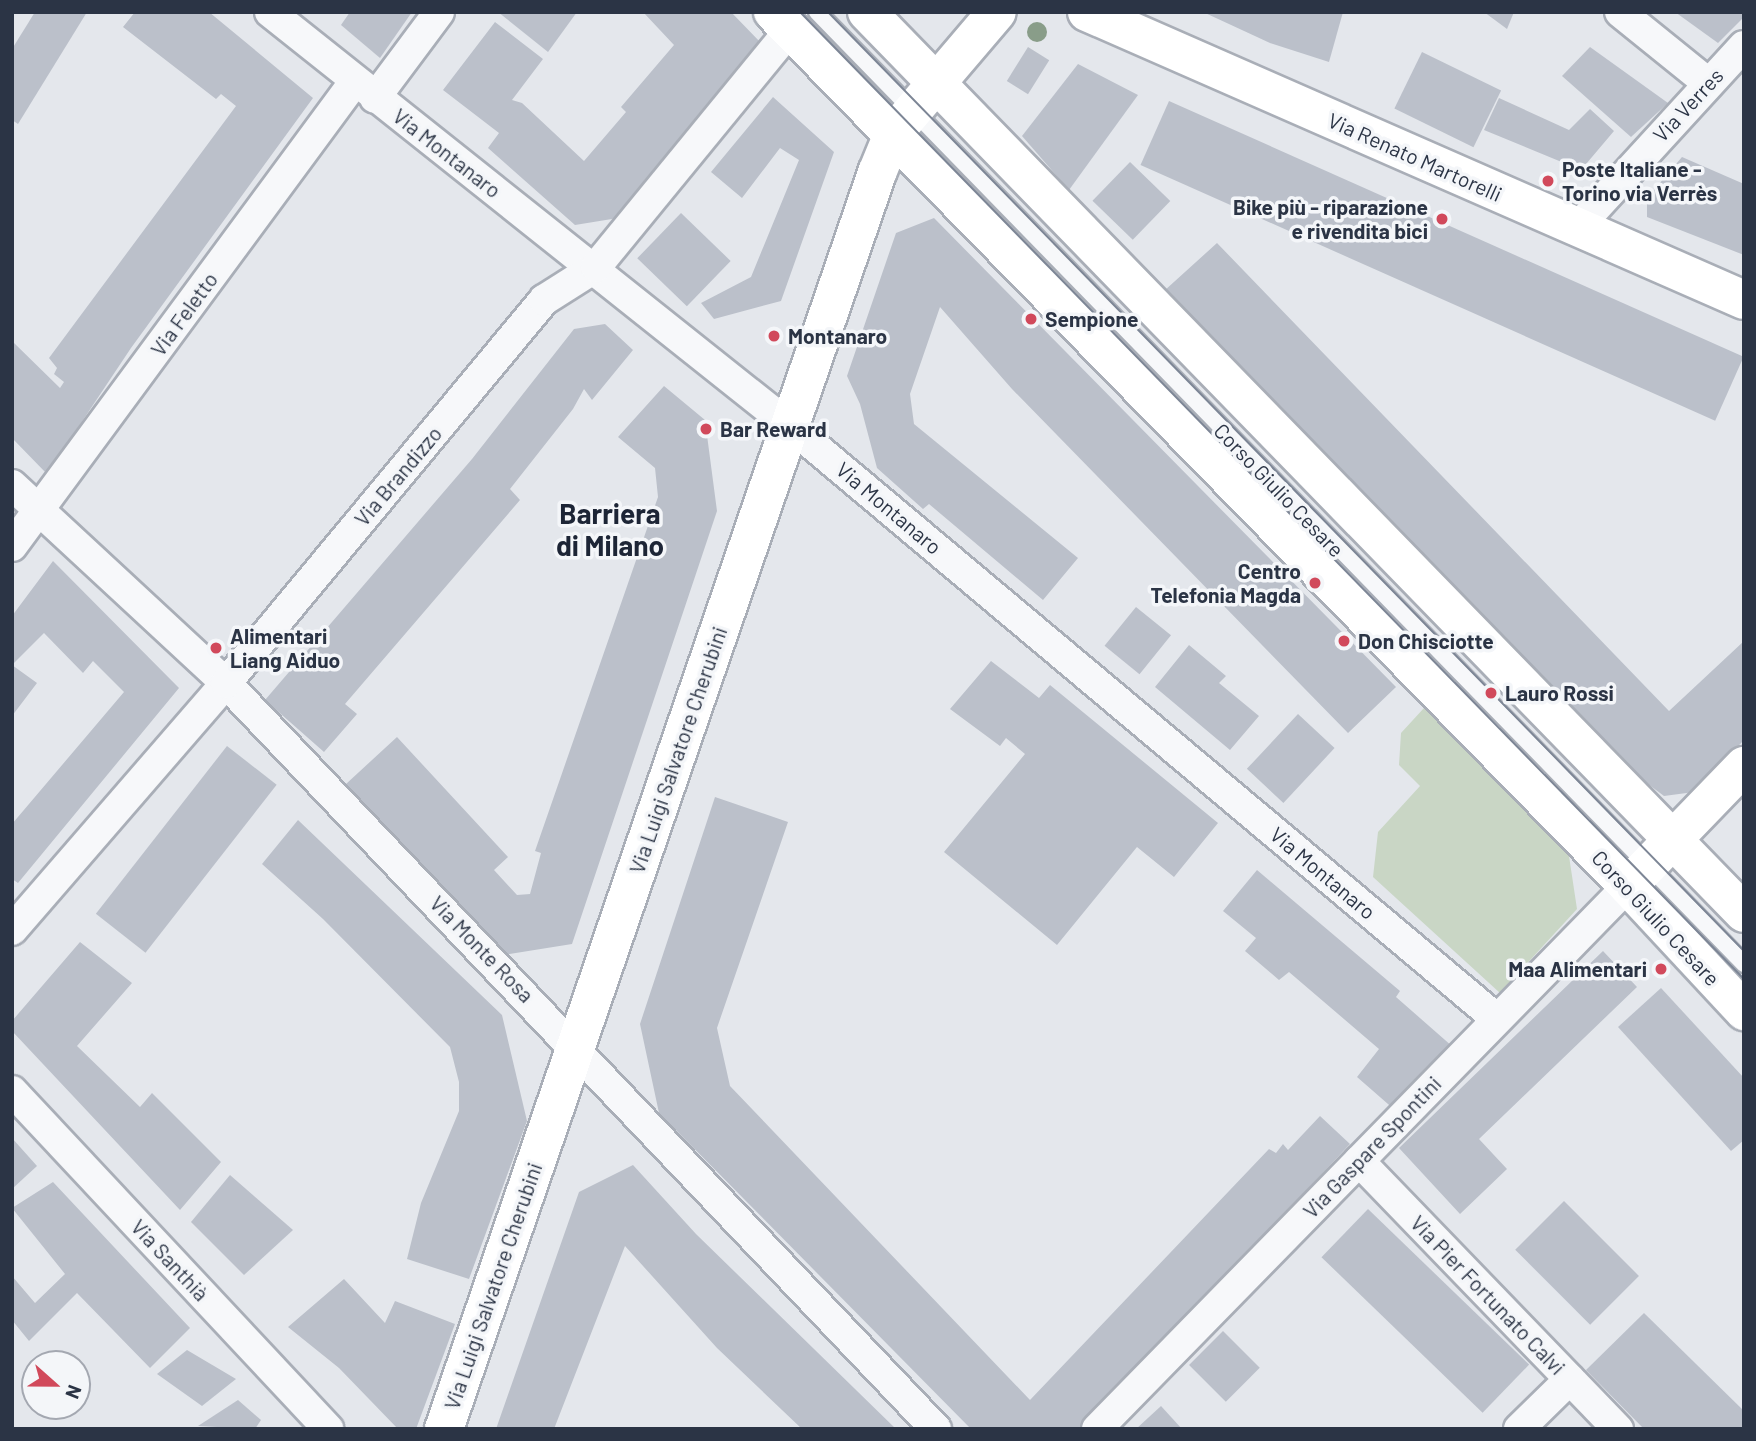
<!DOCTYPE html>
<html>
<head>
<meta charset="utf-8">
<style>
  body { margin:0 }
  #map { position:relative; width:1756px; height:1441px; overflow:hidden; background:#e4e7ec; font-family:Barlow,sans-serif }
  div>[style] { position:absolute }
  .green>* { inset:0; background:#c9d6c5 }
  .building>* { inset:0; background:#bbc0ca; transform-origin:0 0 }
  .roads { filter:drop-shadow(2px 0 #a9aeb7) drop-shadow(-2px 0 #a9aeb7) drop-shadow(0 2px #a9aeb7) drop-shadow(0 -2px #a9aeb7) }
  .lane>* { height:16px; margin:-8px; padding:0 8px; transform-origin:8px; border-radius:8px; background:#f7f8fa }
  .street>* { height:30px; margin:-15px; padding:0 15px; transform-origin:15px; border-radius:15px; background:#f7f8fa }
  .secondary>* { height:38px; margin:-19px; padding:0 19px; transform-origin:19px; border-radius:19px; background:#fff }
  .tram>* { height:2px; margin:-1px; padding:0 1px; transform-origin:1px; border-radius:1px; background:#7d8696 }
  .trees>* { width:20px; height:20px; margin:-10px; border-radius:50%; background:#899d89 }
  .dots>* { width:19px; height:19px; translate:-50% -50%; box-sizing:border-box; border:4px solid #f4f6f9; border-radius:50% }
  span { translate:-50% -50%; white-space:nowrap; text-align:center; line-height:1.15; -webkit-text-stroke:7px #f4f6f9; paint-order:stroke }
  .street-label { font-size:21px; color:#2b3445 }
  .poi-label { font-size:21px; color:#2b3445; font-weight:700 }
  .left { translate:0 -50%; text-align:left }
  .right { translate:-100% -50%; text-align:right }
  .district-label { font-size:28px; color:#1d2536; font-weight:700 }
  .frame { position:absolute; inset:0; border:14px solid #2b3445; pointer-events:none }
  .north { position:absolute; left:21px; top:1350px; width:70px; height:70px; box-sizing:border-box; background:#f4f6f9; border:2px solid #a4a8b1; border-radius:50%; rotate:111deg; font-size:19px; font-weight:700; line-height:28px; text-align:center; color:#2b3445 }
  .north::after { content:''; display:block; margin:auto; width:24px; height:32px; background:#d1495b; clip-path:polygon(50% 0,100% 100%,50% 72%,0 100%) }
</style>
</head>
<body>
<div id="map">
  <div class="green">
    <i style="clip-path:polygon(1424px 708px,1569px 856px,1577px 909px,1500px 993px,1373px 877px,1378px 832px,1420px 786px,1399px 765px,1401px 733px)"></i>
  </div>
  <div class="building">
    <i style="clip-path:polygon(35px 12px,87px 12px,18px 124px,12px 120px,12px 49px)"></i>
    <i style="clip-path:polygon(135px 12px,209px 12px,313px 98px,131px 348px,47px 474px,12px 438px,12px 341px,60px 388px,64px 382px,54px 374px,57px 368px,49px 358px,236px 106px,221px 94px,216px 99px,123px 27px)"></i>
    <i style="clip-path:polygon(350px 12px,412px 12px,380px 58px,341px 25px)"></i>
    <i style="clip-path:polygon(498px 12px,577px 12px,548px 52px)"></i>
    <i style="clip-path:polygon(643px 12px,731px 12px,761px 43px,618px 218px,575px 225px,488px 148px,499px 133px,443px 90px,495px 22px,543px 59px,512px 100px,522px 103px,584px 161px,626px 112px,621px 107px,674px 45px)"></i>
    <i style="clip-path:polygon(1203px 12px,1343px 12px,1329px 62px,1270px 43px)"></i>
    <i style="clip-path:polygon(1484px 12px,1514px 12px,1507px 29px)"></i>
    <i style="clip-path:polygon(1675px 12px,1744px 12px,1744px 17px,1718px 43px)"></i>
    <i style="left:1028px;top:47px;width:25px;height:40px;rotate:32deg"></i>
    <i style="clip-path:polygon(1590px 47px,1668px 103px,1631px 137px,1562px 76px)"></i>
    <i style="left:1422px;top:52px;width:88px;height:63px;rotate:26deg"></i>
    <i style="clip-path:polygon(1078px 64px,1138px 95px,1069px 190px,1022px 136px)"></i>
    <i style="clip-path:polygon(773px 97px,834px 152px,781px 301px,714px 319px,701px 303px,751px 277px,799px 160px,780px 148px,742px 198px,711px 172px)"></i>
    <i style="clip-path:polygon(1499px 98px,1569px 130px,1590px 109px,1614px 131px,1581px 170px,1484px 130px)"></i>
    <i style="left:1169px;top:101px;width:629px;height:70px;rotate:24deg"></i>
    <i style="clip-path:polygon(1682px 157px,1744px 184px,1744px 255px,1647px 217px,1647px 198px)"></i>
    <i style="left:1130px;top:162px;width:56px;height:54px;rotate:44deg"></i>
    <i style="left:681px;top:213px;width:69px;height:63px;rotate:44deg"></i>
    <i style="clip-path:polygon(934px 218px,1396px 687px,1348px 733px,1012px 389px,940px 307px,910px 394px,914px 424px,1078px 558px,1043px 600px,929px 504px,923px 509px,877px 468px,860px 404px,847px 376px,896px 233px)"></i>
    <i style="clip-path:polygon(1217px 243px,1669px 711px,1744px 641px,1744px 740px,1694px 792px,1664px 796px,1636px 775px,1164px 291px)"></i>
    <i style="clip-path:polygon(605px 324px,633px 350px,592px 400px,584px 389px,573px 409px,510px 489px,520px 500px,345px 704px,357px 714px,324px 752px,265px 700px,472px 459px,574px 329px)"></i>
    <i style="clip-path:polygon(664px 386px,705px 420px,717px 511px,572px 944px,504px 955px,346px 784px,397px 737px,508px 857px,494px 870px,517px 895px,530px 894px,541px 853px,535px 851px,658px 497px,655px 468px,618px 437px)"></i>
    <i style="clip-path:polygon(53px 561px,179px 688px,18px 883px,12px 879px,12px 824px,124px 692px,93px 661px,83px 673px,44px 633px,12px 665px,37px 683px,12px 716px,12px 616px)"></i>
    <i style="left:1136px;top:607px;width:45px;height:50px;rotate:39deg"></i>
    <i style="clip-path:polygon(1189px 645px,1226px 676px,1219px 683px,1259px 716px,1230px 750px,1155px 687px)"></i>
    <i style="clip-path:polygon(991px 661px,1039px 698px,1050px 685px,1218px 823px,1174px 877px,1137px 847px,1057px 945px,944px 852px,1025px 754px,1006px 738px,1000px 746px,950px 709px)"></i>
    <i style="left:1298px;top:714px;width:50px;height:75px;rotate:43deg"></i>
    <i style="left:227px;top:746px;width:63px;height:213px;rotate:38deg"></i>
    <i style="clip-path:polygon(715px 797px,788px 822px,717px 1028px,730px 1086px,1030px 1400px,1269px 1149px,1276px 1153px,1283px 1144px,1288px 1150px,1320px 1116px,1350px 1144px,1082px 1429px,971px 1429px,659px 1113px,640px 1024px)"></i>
    <i style="clip-path:polygon(298px 820px,502px 1015px,527px 1121px,469px 1279px,407px 1259px,421px 1203px,459px 1111px,459px 1082px,450px 1047px,323px 919px,262px 864px)"></i>
    <i style="clip-path:polygon(1257px 870px,1400px 991px,1396px 997px,1453px 1047px,1396px 1111px,1357px 1077px,1379px 1049px,1289px 972px,1279px 980px,1245px 951px,1256px 938px,1223px 911px)"></i>
    <i style="clip-path:polygon(80px 942px,132px 983px,77px 1046px,140px 1107px,152px 1093px,221px 1162px,180px 1210px,12px 1031px,12px 1021px)"></i>
    <i style="clip-path:polygon(1603px 951px,1637px 987px,1479px 1139px,1507px 1169px,1460px 1214px,1399px 1148px)"></i>
    <i style="clip-path:polygon(1661px 988px,1744px 1078px,1744px 1140px,1731px 1151px,1618px 1027px)"></i>
    <i style="clip-path:polygon(12px 1138px,37px 1166px,12px 1189px)"></i>
    <i style="clip-path:polygon(633px 1165px,696px 1234px,896px 1429px,802px 1429px,717px 1348px,625px 1246px,554px 1429px,496px 1429px,579px 1192px)"></i>
    <i style="clip-path:polygon(230px 1175px,293px 1230px,244px 1275px,191px 1222px)"></i>
    <i style="clip-path:polygon(53px 1182px,190px 1328px,150px 1368px,77px 1293px,29px 1341px,12px 1320px,12px 1276px,35px 1303px,65px 1274px,12px 1208px)"></i>
    <i style="left:1564px;top:1201px;width:106px;height:69px;rotate:45deg"></i>
    <i style="left:1368px;top:1209px;width:224px;height:67px;rotate:44deg"></i>
    <i style="clip-path:polygon(344px 1279px,385px 1323px,395px 1301px,455px 1324px,416px 1429px,398px 1429px,339px 1368px,288px 1327px)"></i>
    <i style="clip-path:polygon(1644px 1313px,1744px 1411px,1744px 1429px,1644px 1429px,1586px 1370px)"></i>
    <i style="left:1223px;top:1331px;width:52px;height:48px;rotate:45deg"></i>
    <i style="clip-path:polygon(187px 1350px,236px 1379px,202px 1406px,157px 1374px)"></i>
    <i style="clip-path:polygon(238px 1400px,261px 1420px,255px 1429px,198px 1426px)"></i>
    <i style="clip-path:polygon(1161px 1406px,1182px 1429px,1136px 1429px)"></i>
  </div>
  <div class="roads">
    <div class="lane">
      <i style="left:817px;top:12px;width:1329px;rotate:45.76deg"></i>
    </div>
    <div class="street">
      <i style="left:270px;top:12px;width:663px;rotate:38.51deg"></i>
      <i style="left:789px;top:425px;width:924px;rotate:40deg"></i>
      <i style="left:1620px;top:12px;width:113px;rotate:38.9deg"></i>
      <i style="left:375px;top:98px;width:107px;rotate:-53.3deg"></i>
      <i style="left:1577px;top:228px;width:247px;rotate:-47.5deg"></i>
      <i style="left:12px;top:485px;width:292px;rotate:42.8deg"></i>
      <i style="left:226px;top:683px;width:1030px;rotate:46.42deg"></i>
      <i style="left:12px;top:546px;width:578px;rotate:-53.59deg"></i>
      <i style="left:12px;top:930px;width:327px;rotate:-49.1deg"></i>
      <i style="left:226px;top:683px;width:498px;rotate:-50.3deg"></i>
      <i style="left:544px;top:300px;width:62px;rotate:-32.4deg"></i>
      <i style="left:596px;top:267px;width:306px;rotate:-50.7deg"></i>
      <i style="left:12px;top:1091px;width:463px;rotate:46.9deg"></i>
      <i style="left:1359px;top:1161px;width:373px;rotate:46deg"></i>
      <i style="left:1097px;top:1429px;width:759px;rotate:-45.64deg"></i>
      <i style="left:1519px;top:1429px;width:71px;rotate:-44.4deg"></i>
    </div>
    <div class="secondary">
      <i style="left:773px;top:12px;width:1223px;rotate:45.63deg"></i>
      <i style="left:1628px;top:886px;width:171px;rotate:47.1deg"></i>
      <i style="left:867px;top:12px;width:1257px;rotate:45.77deg"></i>
      <i style="left:1087px;top:12px;width:717px;rotate:23.67deg"></i>
      <i style="left:1628px;top:886px;width:167px;rotate:-46deg"></i>
      <i style="left:444px;top:1429px;width:1329px;rotate:-70.98deg"></i>
      <i style="left:877px;top:173px;width:42px;rotate:-67.7deg"></i>
      <i style="left:893px;top:134px;width:160px;rotate:-49.6deg"></i>
    </div>
  </div>
  <div class="tram">
    <i style="left:800px;top:12px;width:1351px;rotate:45.69deg"></i>
    <i style="left:828px;top:12px;width:1312px;rotate:45.71deg"></i>
  </div>
  <div class="trees">
    <i style="left:1037px;top:32px"></i>
  </div>
  <div class="dots">
    <i style="left:1548px;top:181px;background:#d1495b"></i>
    <i style="left:1442px;top:219px;background:#d1495b"></i>
    <i style="left:1031px;top:319px;background:#d1495b"></i>
    <i style="left:774px;top:336px;background:#d1495b"></i>
    <i style="left:706px;top:429px;background:#d1495b"></i>
    <i style="left:1315px;top:583px;background:#d1495b"></i>
    <i style="left:1344px;top:641px;background:#d1495b"></i>
    <i style="left:216px;top:648px;background:#d1495b"></i>
    <i style="left:1491px;top:693px;background:#d1495b"></i>
    <i style="left:1661px;top:969px;background:#d1495b"></i>
  </div>
  <div class="street-label">
    <span style="left:1688px;top:105px;rotate:-47deg">Via Verres</span>
    <span style="left:447px;top:153px;rotate:38deg">Via Montanaro</span>
    <span style="left:1415px;top:157px;rotate:24deg">Via Renato Martorelli</span>
    <span style="left:184px;top:314px;rotate:-54deg">Via Feletto</span>
    <span style="left:398px;top:476px;rotate:-50deg">Via Brandizzo</span>
    <span style="left:1279px;top:490px;rotate:46deg">Corso Giulio Cesare</span>
    <span style="left:889px;top:508px;rotate:40deg">Via Montanaro</span>
    <span style="left:678px;top:750px;rotate:-71deg">Via Luigi Salvatore Cherubini</span>
    <span style="left:1323px;top:873px;rotate:40deg">Via Montanaro</span>
    <span style="left:1656px;top:918px;rotate:47deg">Corso Giulio Cesare</span>
    <span style="left:482px;top:949px;rotate:46deg">Via Monte Rosa</span>
    <span style="left:1372px;top:1147px;rotate:-46deg">Via Gaspare Spontini</span>
    <span style="left:170px;top:1260px;rotate:47deg">Via Santhià</span>
    <span style="left:493px;top:1286px;rotate:-71deg">Via Luigi Salvatore Cherubini</span>
    <span style="left:1488px;top:1295px;rotate:46deg">Via Pier Fortunato Calvi</span>
  </div>
  <div class="poi-label">
    <span class="left" style="left:1562px;top:181px">Poste Italiane -<br>Torino via Verrès</span>
    <span class="right" style="left:1428px;top:219px">Bike più - riparazione<br>e rivendita bici</span>
    <span class="left" style="left:1045px;top:319px">Sempione</span>
    <span class="left" style="left:788px;top:336px">Montanaro</span>
    <span class="left" style="left:720px;top:429px">Bar Reward</span>
    <span class="right" style="left:1301px;top:583px">Centro<br>Telefonia Magda</span>
    <span class="left" style="left:230px;top:648px">Alimentari<br>Liang Aiduo</span>
    <span class="left" style="left:1358px;top:641px">Don Chisciotte</span>
    <span class="left" style="left:1505px;top:693px">Lauro Rossi</span>
    <span class="right" style="left:1647px;top:969px">Maa Alimentari</span>
  </div>
  <div class="district-label">
    <span style="left:610px;top:529px">Barriera<br>di Milano</span>
  </div>
  <div class="frame"></div>
  <div class="north">N</div>
</div>
</body>
</html>
